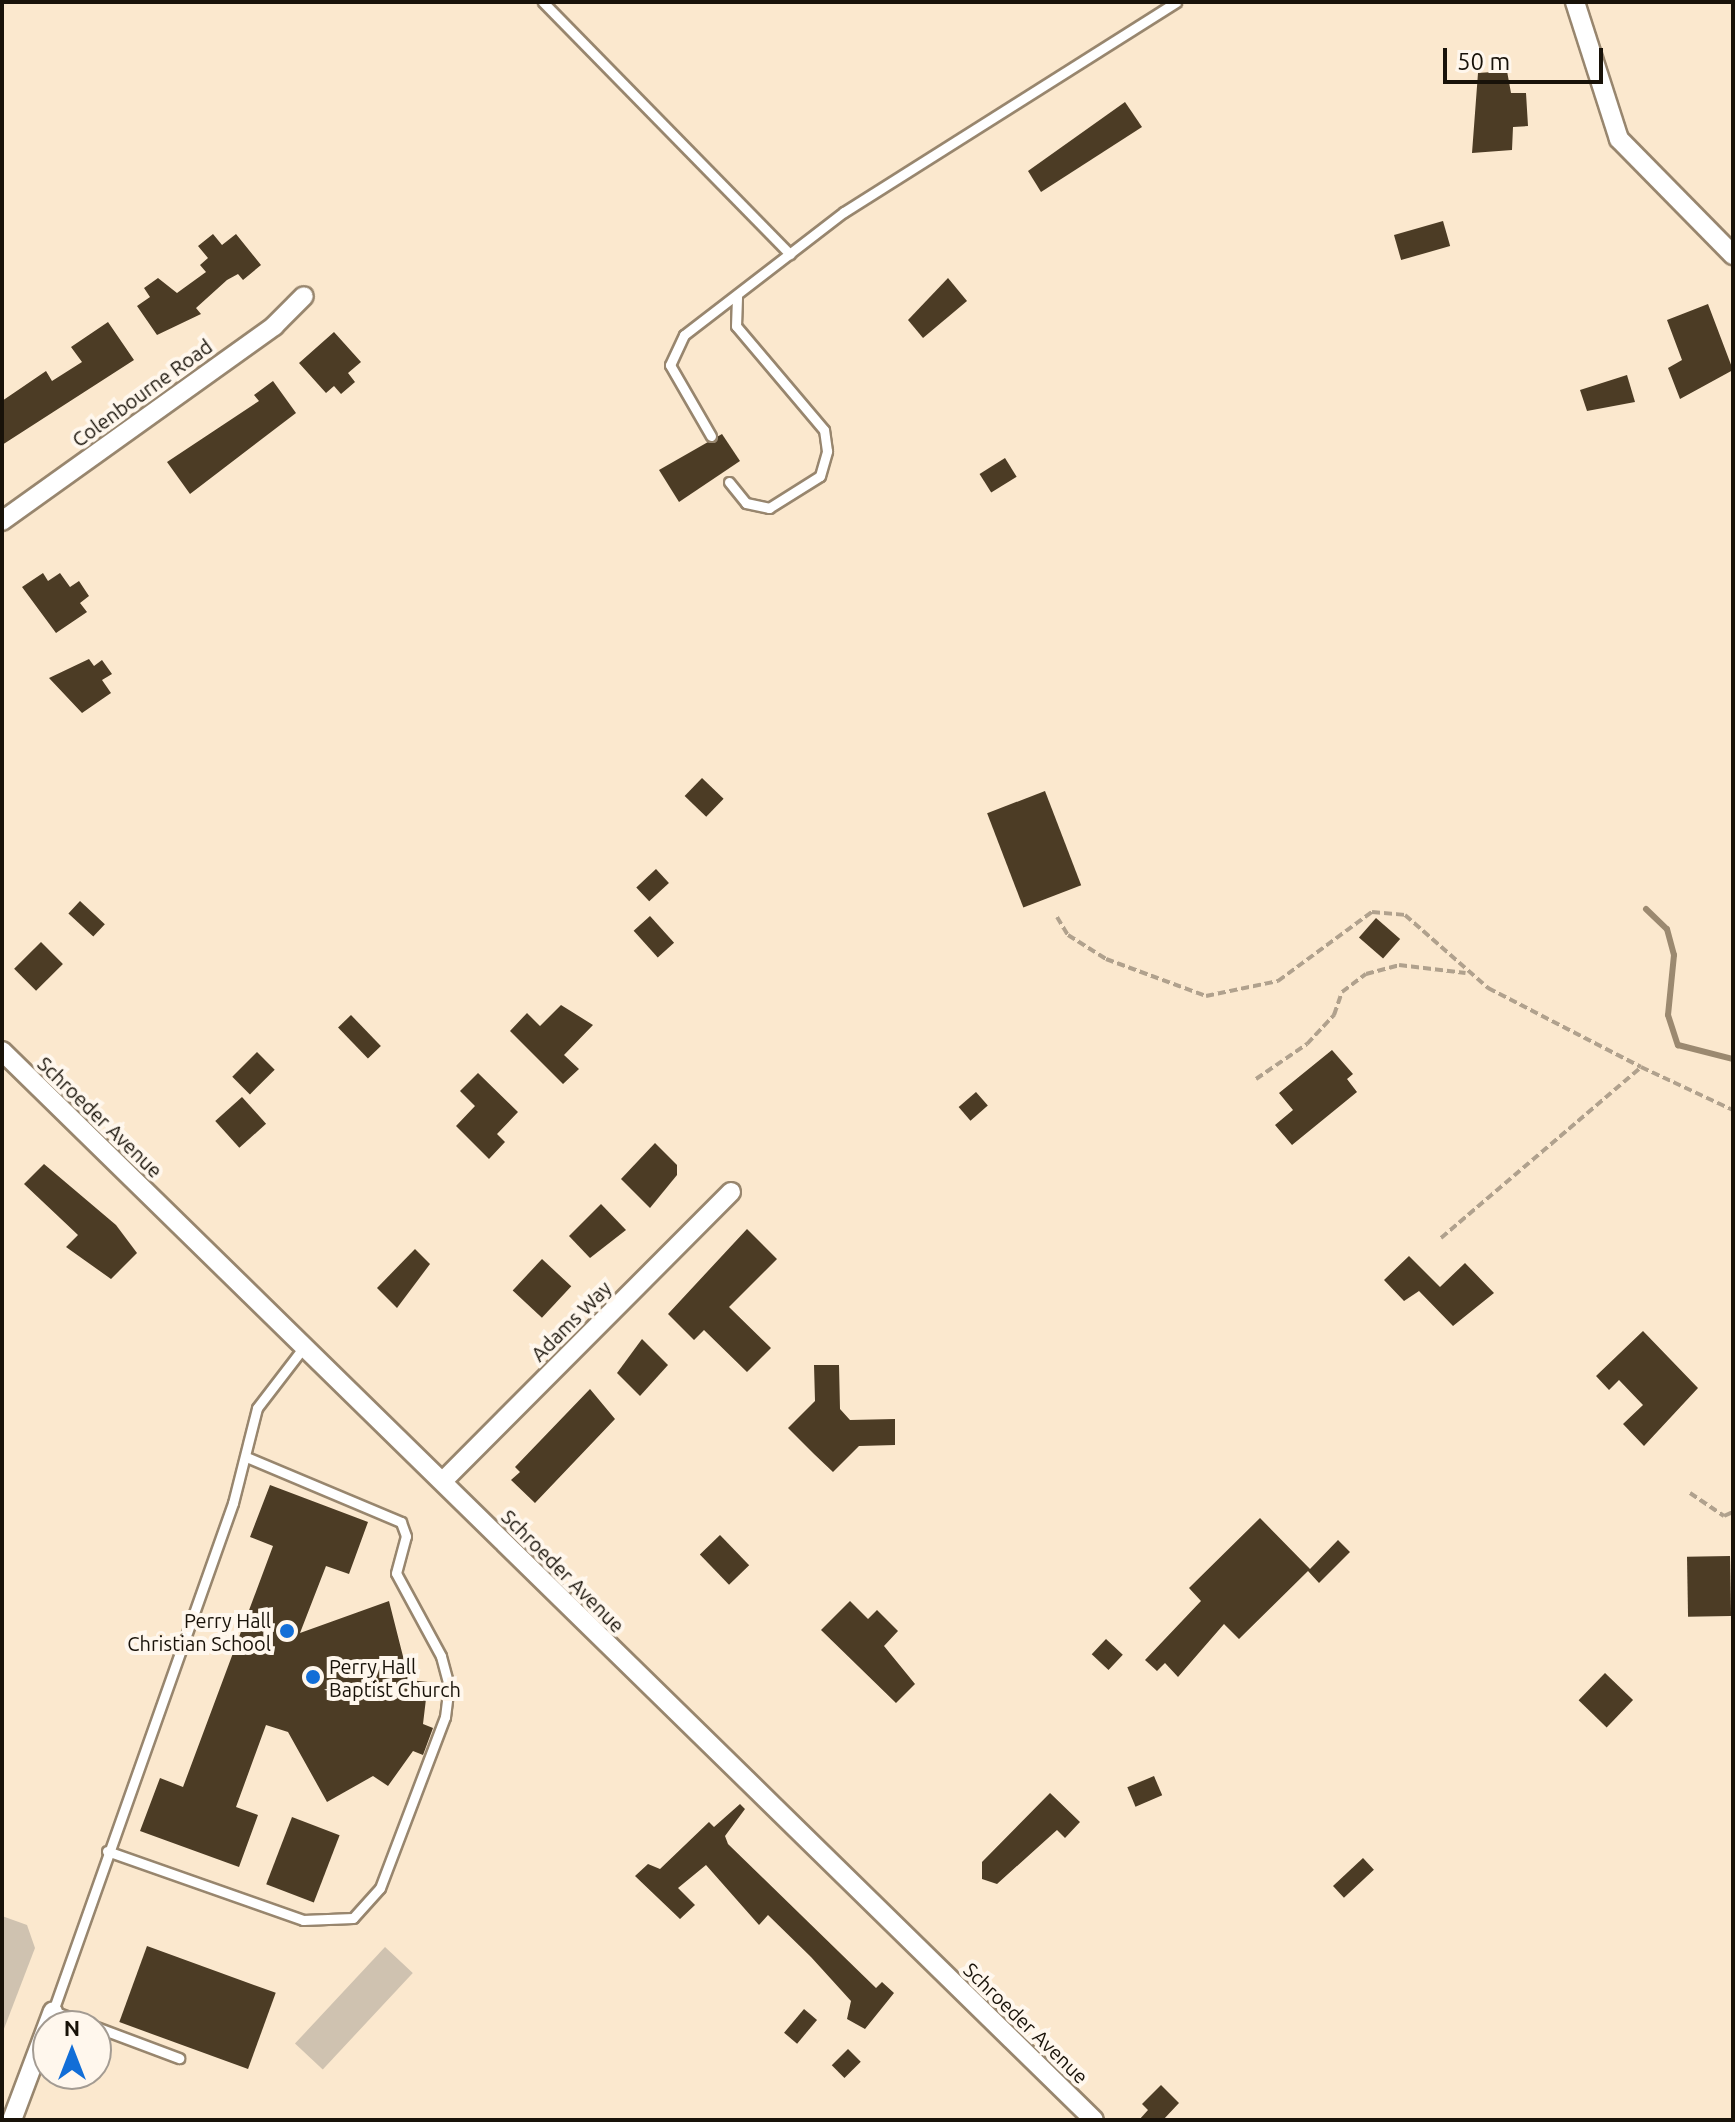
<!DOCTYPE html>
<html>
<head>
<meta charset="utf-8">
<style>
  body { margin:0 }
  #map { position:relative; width:1735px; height:2122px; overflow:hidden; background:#fbe8ce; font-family:Ubuntu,sans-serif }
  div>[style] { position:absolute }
  .green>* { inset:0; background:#cfc2b0; transform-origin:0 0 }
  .stream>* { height:6px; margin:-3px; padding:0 3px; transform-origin:3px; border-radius:3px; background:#9b8970 }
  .building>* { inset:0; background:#4c3c25; transform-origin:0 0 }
  .path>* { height:4px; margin-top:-2px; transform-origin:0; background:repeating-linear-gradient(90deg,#b0a18d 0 8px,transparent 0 12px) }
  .roads { filter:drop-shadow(2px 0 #98866e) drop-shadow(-2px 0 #98866e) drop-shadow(0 2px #98866e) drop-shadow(0 -2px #98866e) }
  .service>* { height:9px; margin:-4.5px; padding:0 4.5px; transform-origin:4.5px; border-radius:4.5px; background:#fff }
  .minor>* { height:18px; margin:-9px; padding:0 9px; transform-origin:9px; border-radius:9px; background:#fff }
  .dots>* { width:22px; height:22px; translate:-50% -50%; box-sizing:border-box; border:4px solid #fff7ed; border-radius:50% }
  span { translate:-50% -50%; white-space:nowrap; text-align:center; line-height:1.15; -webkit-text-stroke:8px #fff7ed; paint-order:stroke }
  .street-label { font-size:20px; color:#181209 }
  .poi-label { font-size:20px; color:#181209 }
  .right { translate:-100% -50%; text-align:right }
  .left { translate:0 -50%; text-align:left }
  .frame { position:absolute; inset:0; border:4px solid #181209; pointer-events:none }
  .north { position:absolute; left:32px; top:2010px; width:80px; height:80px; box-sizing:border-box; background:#fff7ed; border:2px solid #a39b92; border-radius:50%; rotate:0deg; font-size:22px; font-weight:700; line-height:32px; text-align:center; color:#181209 }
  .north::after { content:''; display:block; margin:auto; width:28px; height:36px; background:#126ed7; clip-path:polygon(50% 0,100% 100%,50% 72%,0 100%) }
  .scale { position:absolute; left:1443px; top:48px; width:160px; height:36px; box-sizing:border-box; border:4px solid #181209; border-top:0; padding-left:10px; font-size:24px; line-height:28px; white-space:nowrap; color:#181209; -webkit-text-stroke:6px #fff7ed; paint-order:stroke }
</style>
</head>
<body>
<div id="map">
  <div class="green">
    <i style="clip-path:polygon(2px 1916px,27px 1925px,35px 1948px,2px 2034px)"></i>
    <i style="left:385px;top:1947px;width:38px;height:132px;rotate:43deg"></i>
  </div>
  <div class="stream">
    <i style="left:1646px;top:909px;width:29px;rotate:44deg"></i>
    <i style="left:1667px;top:929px;width:27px;rotate:75deg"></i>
    <i style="left:1674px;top:955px;width:60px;rotate:95.7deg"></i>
    <i style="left:1668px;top:1015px;width:32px;rotate:72deg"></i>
    <i style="left:1678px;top:1045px;width:57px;rotate:14.3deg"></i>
  </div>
  <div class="building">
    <i style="clip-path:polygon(1507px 71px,1511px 93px,1526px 93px,1528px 126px,1513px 127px,1512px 150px,1472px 153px,1478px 73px)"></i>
    <i style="clip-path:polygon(1125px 102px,1142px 127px,1041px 192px,1028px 171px)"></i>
    <i style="left:1443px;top:221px;width:26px;height:51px;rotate:74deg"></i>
    <i style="clip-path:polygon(213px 234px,222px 245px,236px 234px,261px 265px,243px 280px,238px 274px,227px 280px,196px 308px,201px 314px,157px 335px,137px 306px,150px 297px,144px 288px,158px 278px,177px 293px,206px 272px,200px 265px,208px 258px,198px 246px)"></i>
    <i style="clip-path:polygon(948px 278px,967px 301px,923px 338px,908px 320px)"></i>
    <i style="clip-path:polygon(1708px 304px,1733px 370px,1680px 399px,1668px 368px,1682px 360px,1667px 320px)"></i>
    <i style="clip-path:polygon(108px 322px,134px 360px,2px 445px,2px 401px,46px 371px,52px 381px,82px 362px,71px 347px)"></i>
    <i style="clip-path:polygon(334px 332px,361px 362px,348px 373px,355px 382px,341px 394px,334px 386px,326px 393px,299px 363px)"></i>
    <i style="clip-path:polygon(1627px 375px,1635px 402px,1587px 411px,1580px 390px)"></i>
    <i style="clip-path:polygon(273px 381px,296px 413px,190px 494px,167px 462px,259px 401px,254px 395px)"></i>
    <i style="clip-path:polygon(722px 434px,740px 461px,679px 502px,659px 470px)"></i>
    <i style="left:1005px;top:458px;width:22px;height:30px;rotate:58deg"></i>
    <i style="clip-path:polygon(43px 573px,48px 581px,60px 573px,70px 587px,79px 581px,89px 596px,80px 603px,87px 612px,56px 633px,22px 587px)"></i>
    <i style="clip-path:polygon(89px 659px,94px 666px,102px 660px,112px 674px,102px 680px,111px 693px,82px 713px,49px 678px)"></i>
    <i style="left:702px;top:778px;width:30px;height:25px;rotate:44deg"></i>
    <i style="left:1045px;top:791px;width:101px;height:62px;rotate:69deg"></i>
    <i style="left:656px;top:869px;width:19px;height:27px;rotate:47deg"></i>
    <i style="left:80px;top:901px;width:34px;height:17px;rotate:43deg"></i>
    <i style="left:650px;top:916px;width:36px;height:22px;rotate:48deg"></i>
    <i style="left:1376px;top:918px;width:32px;height:26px;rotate:41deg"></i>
    <i style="left:41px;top:942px;width:31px;height:38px;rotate:45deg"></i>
    <i style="clip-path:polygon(561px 1005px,593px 1025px,564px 1055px,579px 1069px,563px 1084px,510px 1031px,527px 1013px,540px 1026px)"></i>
    <i style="left:351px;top:1015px;width:43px;height:18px;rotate:46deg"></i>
    <i style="clip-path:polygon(1332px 1050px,1353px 1074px,1347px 1079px,1357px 1092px,1292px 1145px,1275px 1125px,1293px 1110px,1279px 1093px)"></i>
    <i style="left:257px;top:1052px;width:25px;height:35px;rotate:45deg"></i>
    <i style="clip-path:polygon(478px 1073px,518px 1112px,497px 1134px,505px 1142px,489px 1159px,456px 1126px,475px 1106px,460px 1091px)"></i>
    <i style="left:976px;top:1092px;width:18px;height:23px;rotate:49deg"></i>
    <i style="left:242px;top:1097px;width:36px;height:36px;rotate:48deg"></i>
    <i style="clip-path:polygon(655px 1143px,677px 1165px,677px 1175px,650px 1208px,621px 1179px)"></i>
    <i style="clip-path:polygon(44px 1164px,116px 1225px,137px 1253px,111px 1279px,66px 1247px,78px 1235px,24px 1184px)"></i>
    <i style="clip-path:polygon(601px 1204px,626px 1230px,590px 1258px,569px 1236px)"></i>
    <i style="clip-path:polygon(747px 1229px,777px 1259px,729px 1307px,771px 1348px,747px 1372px,704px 1330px,694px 1340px,668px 1314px)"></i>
    <i style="clip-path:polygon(415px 1249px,430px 1264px,397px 1308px,377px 1288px)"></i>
    <i style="clip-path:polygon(1409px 1256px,1440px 1287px,1465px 1263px,1494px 1293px,1453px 1326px,1419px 1291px,1404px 1301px,1384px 1280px)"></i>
    <i style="left:542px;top:1259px;width:40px;height:43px;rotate:43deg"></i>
    <i style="clip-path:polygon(1643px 1331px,1698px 1388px,1644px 1446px,1623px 1424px,1643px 1405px,1619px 1380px,1609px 1390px,1596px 1376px)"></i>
    <i style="clip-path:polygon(642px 1339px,668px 1365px,640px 1396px,617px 1373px)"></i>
    <i style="clip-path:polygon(814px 1365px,839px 1365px,840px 1409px,850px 1420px,895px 1419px,895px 1445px,859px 1446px,833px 1472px,814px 1454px,788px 1428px,815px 1401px)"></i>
    <i style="clip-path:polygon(590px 1389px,615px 1419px,535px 1503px,511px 1480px,520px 1472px,515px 1467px)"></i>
    <i style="clip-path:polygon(270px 1485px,368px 1522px,349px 1574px,326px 1566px,300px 1633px,389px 1601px,409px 1680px,428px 1682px,423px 1724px,433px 1728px,423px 1755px,413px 1751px,388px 1786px,373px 1776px,327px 1802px,288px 1732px,266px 1725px,236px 1807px,258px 1815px,239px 1867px,140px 1831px,160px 1778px,183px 1787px,273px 1546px,250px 1537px)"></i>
    <i style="clip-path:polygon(1260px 1518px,1310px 1569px,1338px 1540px,1350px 1552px,1319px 1583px,1308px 1571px,1239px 1639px,1224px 1624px,1178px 1677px,1165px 1663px,1157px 1671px,1145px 1660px,1201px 1601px,1189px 1588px)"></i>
    <i style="left:720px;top:1535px;width:42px;height:28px;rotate:46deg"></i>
    <i style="left:1730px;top:1556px;width:60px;height:43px;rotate:89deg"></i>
    <i style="clip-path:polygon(850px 1601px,868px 1619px,877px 1610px,898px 1631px,884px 1646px,915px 1684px,896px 1703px,821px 1630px)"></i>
    <i style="left:1106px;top:1639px;width:23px;height:21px;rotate:43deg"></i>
    <i style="left:1605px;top:1673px;width:39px;height:38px;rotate:44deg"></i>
    <i style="left:1154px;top:1776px;width:21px;height:29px;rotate:67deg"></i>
    <i style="clip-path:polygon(1050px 1793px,1080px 1822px,1065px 1838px,1057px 1830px,997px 1884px,982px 1879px,982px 1862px)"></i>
    <i style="clip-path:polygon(740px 1804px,745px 1809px,725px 1836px,728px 1844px,876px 1988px,882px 1982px,894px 1993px,865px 2029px,847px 2019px,851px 2001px,811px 1957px,768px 1915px,759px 1925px,706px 1865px,678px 1888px,695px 1905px,680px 1919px,635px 1876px,648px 1864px,660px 1869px,709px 1822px,714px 1827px)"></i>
    <i style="left:292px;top:1817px;width:51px;height:72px;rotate:21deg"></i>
    <i style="left:1363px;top:1858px;width:16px;height:41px;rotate:47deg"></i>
    <i style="left:147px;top:1946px;width:137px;height:81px;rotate:20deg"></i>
    <i style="left:804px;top:2009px;width:17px;height:31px;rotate:40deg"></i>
    <i style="left:848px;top:2049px;width:18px;height:23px;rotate:45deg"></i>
    <i style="clip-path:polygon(1161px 2085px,1179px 2103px,1163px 2120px,1139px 2120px,1148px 2110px,1142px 2104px)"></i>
  </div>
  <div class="path">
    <i style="left:1057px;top:917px;width:21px;rotate:59deg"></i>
    <i style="left:1068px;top:935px;width:45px;rotate:32.3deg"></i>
    <i style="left:1106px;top:959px;width:107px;rotate:20.3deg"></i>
    <i style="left:1206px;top:996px;width:74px;rotate:-11.8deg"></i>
    <i style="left:1278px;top:981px;width:117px;rotate:-36.3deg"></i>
    <i style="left:1372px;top:912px;width:33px;rotate:5deg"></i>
    <i style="left:1405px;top:915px;width:111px;rotate:41.3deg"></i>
    <i style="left:1488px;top:988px;width:172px;rotate:27.3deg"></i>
    <i style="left:1256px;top:1079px;width:62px;rotate:-34.5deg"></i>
    <i style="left:1307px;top:1044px;width:40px;rotate:-47deg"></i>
    <i style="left:1334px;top:1015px;width:24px;rotate:-71deg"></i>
    <i style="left:1342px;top:992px;width:30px;rotate:-37deg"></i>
    <i style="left:1366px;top:974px;width:34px;rotate:-15deg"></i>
    <i style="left:1399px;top:965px;width:67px;rotate:6.8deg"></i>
    <i style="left:1441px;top:1238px;width:263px;rotate:-40.5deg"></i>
    <i style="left:1641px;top:1067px;width:102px;rotate:25.1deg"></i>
    <i style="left:1690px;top:1493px;width:41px;rotate:34.1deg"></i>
    <i style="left:1724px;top:1516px;width:10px;rotate:-24deg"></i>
  </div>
  <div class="roads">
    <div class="service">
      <i style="left:543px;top:2px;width:353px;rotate:45.6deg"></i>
      <i style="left:711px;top:436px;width:82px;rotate:-120deg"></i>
      <i style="left:670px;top:365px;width:33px;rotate:-65deg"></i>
      <i style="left:684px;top:335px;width:202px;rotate:-37.6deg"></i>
      <i style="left:844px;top:212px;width:393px;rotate:-32.3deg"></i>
      <i style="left:729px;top:482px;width:27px;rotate:51deg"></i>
      <i style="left:746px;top:503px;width:24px;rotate:12deg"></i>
      <i style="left:769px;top:508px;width:60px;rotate:-32.1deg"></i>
      <i style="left:820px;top:476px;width:26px;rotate:-74deg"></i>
      <i style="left:827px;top:451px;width:21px;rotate:-98deg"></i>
      <i style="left:824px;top:430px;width:136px;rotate:-130.2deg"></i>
      <i style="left:736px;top:326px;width:30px;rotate:-88deg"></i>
      <i style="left:107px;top:1851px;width:208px;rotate:19.4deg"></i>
      <i style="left:303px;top:1920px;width:50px;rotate:-2.3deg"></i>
      <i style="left:353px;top:1918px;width:40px;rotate:-48deg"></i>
      <i style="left:380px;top:1888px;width:183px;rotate:-69.2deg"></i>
      <i style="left:445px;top:1717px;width:31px;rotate:-83deg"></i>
      <i style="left:449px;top:1686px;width:31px;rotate:-105deg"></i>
      <i style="left:441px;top:1656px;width:94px;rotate:-118.5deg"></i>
      <i style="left:396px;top:1573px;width:38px;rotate:-75deg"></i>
      <i style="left:406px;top:1536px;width:15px;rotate:-110deg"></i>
      <i style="left:401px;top:1522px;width:168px;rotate:-157.2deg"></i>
      <i style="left:93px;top:2026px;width:43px;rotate:-159.4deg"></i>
      <i style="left:53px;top:2011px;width:539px;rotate:-70.49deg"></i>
      <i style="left:233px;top:1503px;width:98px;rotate:-75.8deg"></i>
      <i style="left:257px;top:1408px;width:76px;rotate:-52.5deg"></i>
      <i style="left:96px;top:2027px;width:89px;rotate:20.5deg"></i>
    </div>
    <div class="minor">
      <i style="left:1575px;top:2px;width:144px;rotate:72.2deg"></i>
      <i style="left:1619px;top:139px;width:163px;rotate:45.5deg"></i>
      <i style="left:2px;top:521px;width:335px;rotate:-35.6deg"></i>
      <i style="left:274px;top:326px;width:42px;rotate:-45deg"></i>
      <i style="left:2px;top:1051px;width:1528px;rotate:44.39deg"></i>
      <i style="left:443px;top:1481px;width:408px;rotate:-45.1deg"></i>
      <i style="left:12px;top:2120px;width:116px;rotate:-69.4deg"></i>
    </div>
  </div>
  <div class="dots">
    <i style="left:287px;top:1631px;background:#126ed7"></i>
    <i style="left:313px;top:1677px;background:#126ed7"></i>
  </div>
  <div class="street-label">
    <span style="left:142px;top:393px;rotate:-36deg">Colenbourne Road</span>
    <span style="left:100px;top:1117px;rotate:44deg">Schroeder Avenue</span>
    <span style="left:571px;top:1321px;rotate:-45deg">Adams Way</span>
    <span style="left:563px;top:1571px;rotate:45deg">Schroeder Avenue</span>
    <span style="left:1026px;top:2023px;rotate:44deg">Schroeder Avenue</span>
  </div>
  <div class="poi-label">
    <span class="right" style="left:271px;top:1632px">Perry Hall<br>Christian School</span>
    <span class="left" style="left:329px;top:1678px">Perry Hall<br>Baptist Church</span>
  </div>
  <div class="frame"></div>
  <div class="north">N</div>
  <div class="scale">50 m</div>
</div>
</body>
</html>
